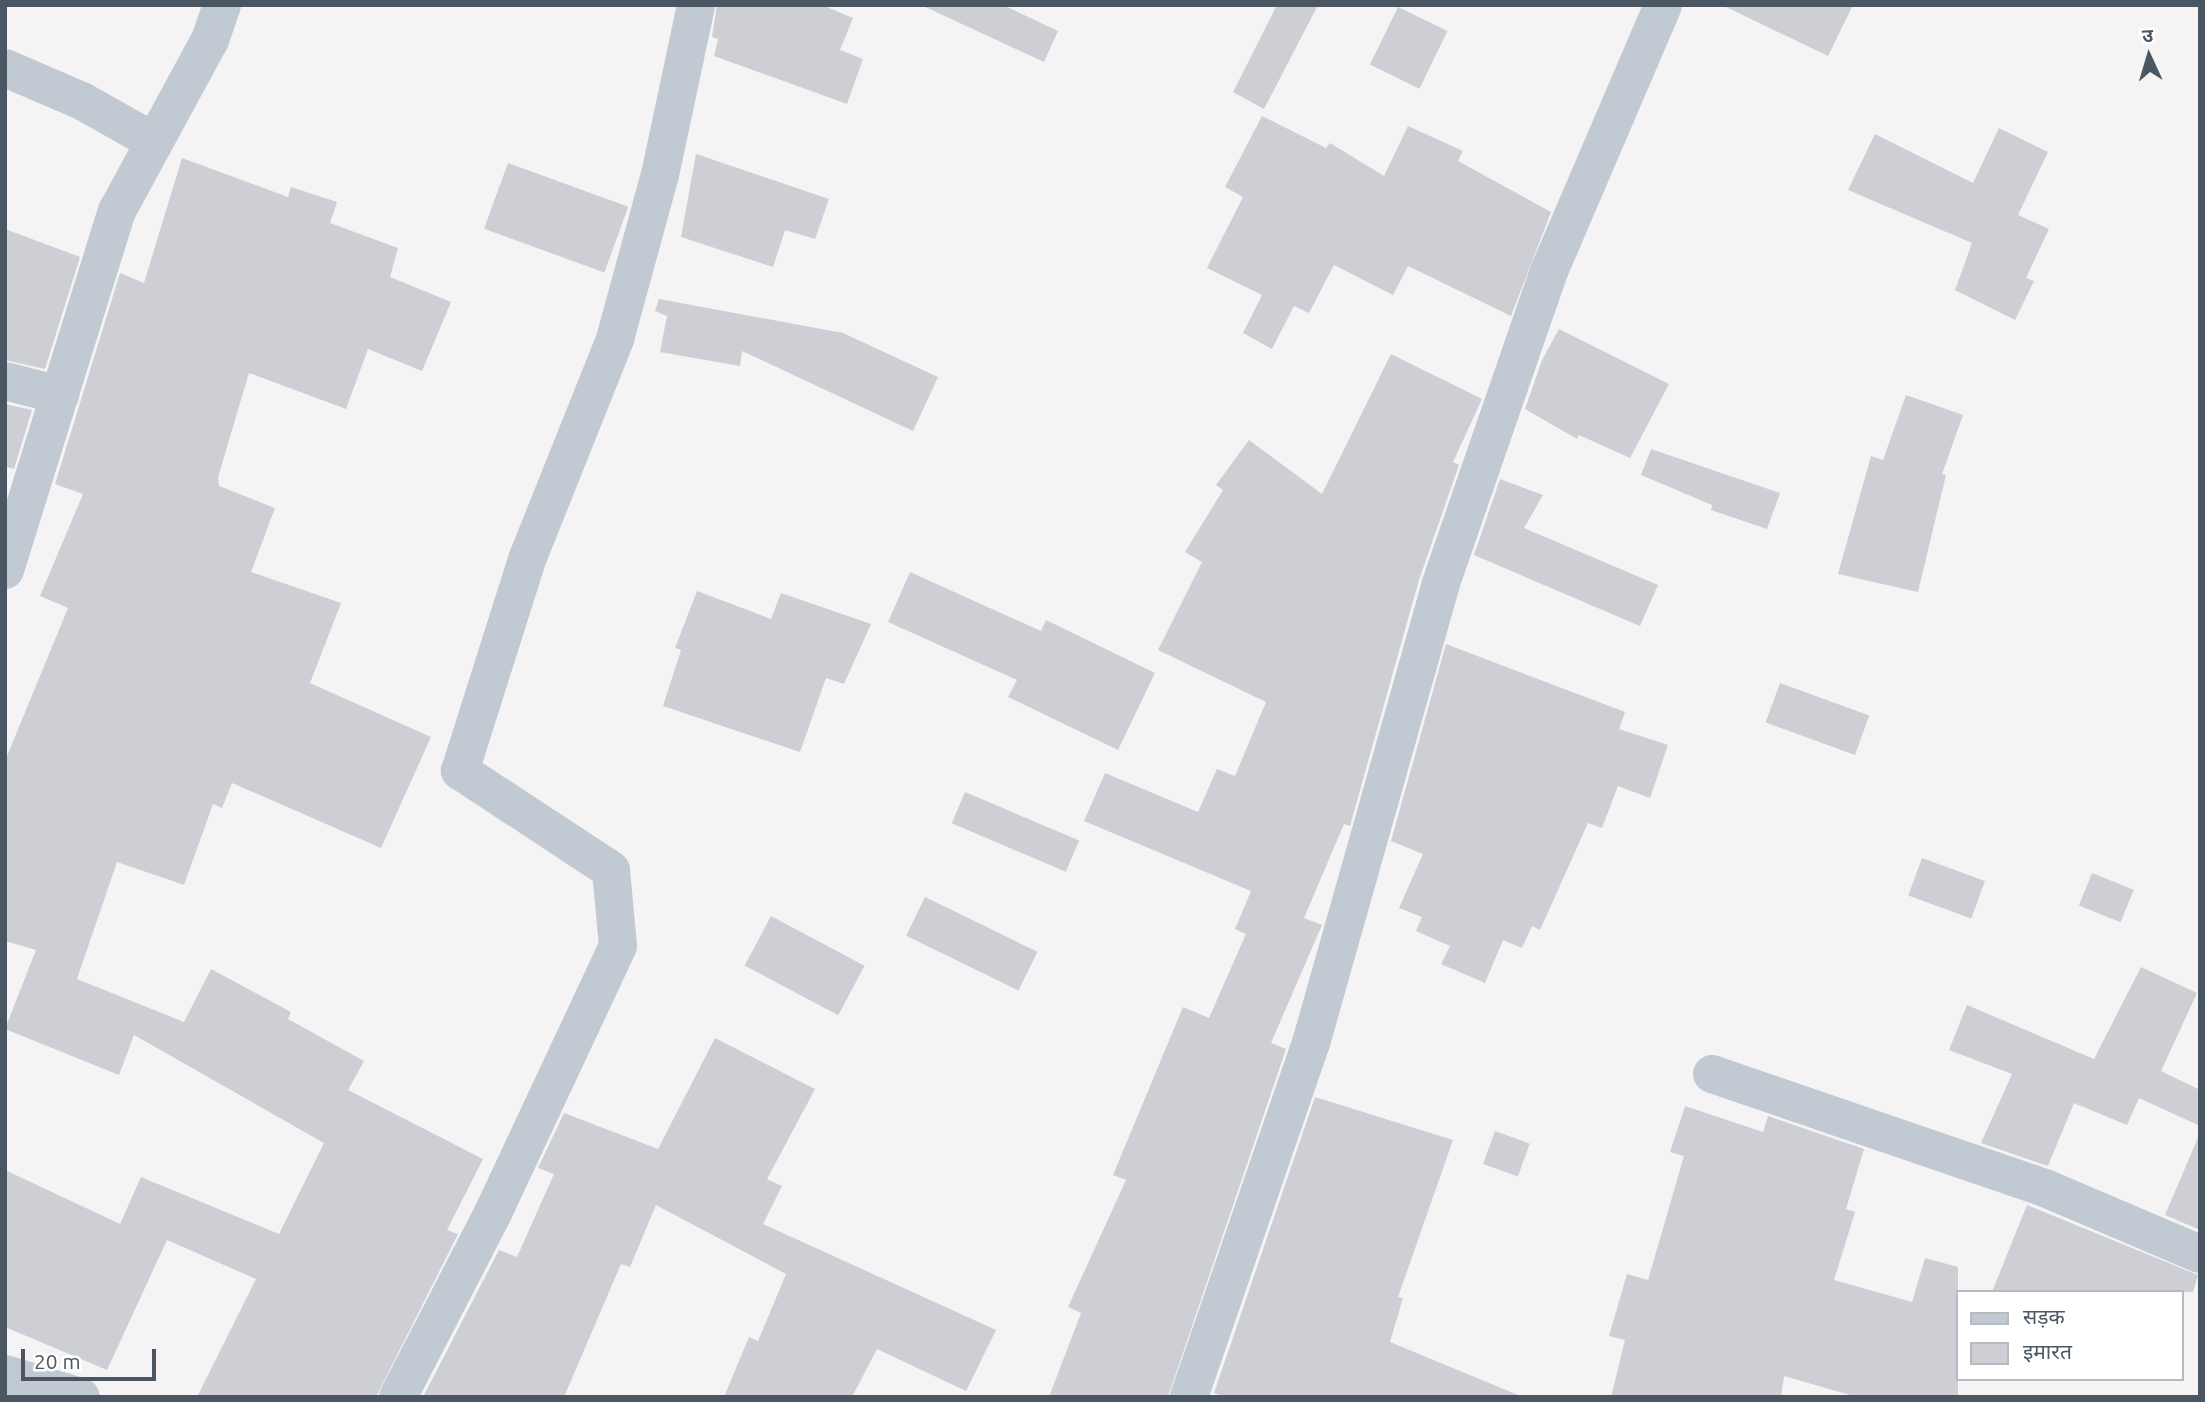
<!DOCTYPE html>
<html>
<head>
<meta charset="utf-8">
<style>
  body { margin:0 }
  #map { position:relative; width:2205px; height:1402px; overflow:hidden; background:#f5f3f3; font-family:Ubuntu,"Noto Sans Devanagari",sans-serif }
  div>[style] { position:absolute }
  .building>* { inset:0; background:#cdcfd5; transform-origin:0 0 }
  .street>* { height:38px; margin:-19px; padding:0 19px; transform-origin:19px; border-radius:19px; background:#c1cad2 }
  span { translate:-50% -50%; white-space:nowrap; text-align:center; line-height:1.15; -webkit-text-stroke:5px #fff; paint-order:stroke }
  .frame { position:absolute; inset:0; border:7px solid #4a5661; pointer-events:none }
  .legend { position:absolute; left:1956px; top:1290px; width:228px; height:91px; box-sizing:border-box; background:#fff; border:2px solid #b7bbc0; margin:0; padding:9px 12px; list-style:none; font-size:21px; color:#4a5661 }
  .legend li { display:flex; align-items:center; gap:14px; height:35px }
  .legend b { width:35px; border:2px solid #b7bbc0 }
  .north { position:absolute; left:2114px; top:21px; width:70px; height:70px; -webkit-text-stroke:5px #fff; paint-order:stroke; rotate:356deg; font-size:19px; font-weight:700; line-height:28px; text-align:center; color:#4a5661 }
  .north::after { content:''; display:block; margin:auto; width:24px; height:32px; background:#4a5661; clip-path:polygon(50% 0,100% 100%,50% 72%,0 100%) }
  .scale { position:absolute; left:21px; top:1349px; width:135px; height:32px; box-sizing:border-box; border:4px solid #4a5661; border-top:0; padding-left:9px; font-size:21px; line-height:24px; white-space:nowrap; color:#4a5661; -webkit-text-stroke:5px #fff; paint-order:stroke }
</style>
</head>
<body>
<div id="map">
  <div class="building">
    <i style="clip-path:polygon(717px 5px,822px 5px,853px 18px,840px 50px,863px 59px,847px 104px,714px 56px,718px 39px,712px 37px)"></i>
    <i style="clip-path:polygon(921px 5px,1003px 5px,1058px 31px,1044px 62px)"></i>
    <i style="clip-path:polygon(1277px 5px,1318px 5px,1264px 109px,1233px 92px)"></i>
    <i style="clip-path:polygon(1722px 5px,1853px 5px,1828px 56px)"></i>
    <i style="left:1398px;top:7px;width:55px;height:64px;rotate:26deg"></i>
    <i style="clip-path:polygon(1262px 116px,1326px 148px,1330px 143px,1384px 176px,1408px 126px,1463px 151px,1458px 161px,1551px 212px,1511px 316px,1408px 266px,1393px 295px,1334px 265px,1309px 313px,1294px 306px,1272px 349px,1243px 333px,1262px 295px,1207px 268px,1243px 197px,1225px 187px)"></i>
    <i style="clip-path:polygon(1999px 128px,2048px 152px,2018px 215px,2049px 229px,2026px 278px,2034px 281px,2015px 320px,1955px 290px,1972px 243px,1848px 190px,1875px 134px,1973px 183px)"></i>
    <i style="clip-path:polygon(696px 154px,829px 199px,815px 239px,785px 230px,773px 267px,681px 237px)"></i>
    <i style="clip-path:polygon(182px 158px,288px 197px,291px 187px,337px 202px,330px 223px,398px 248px,390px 277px,451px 302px,422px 371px,368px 349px,346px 409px,249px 373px,218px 477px,219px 486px,275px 508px,251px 572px,341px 603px,310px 683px,431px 737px,381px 848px,232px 783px,222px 808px,213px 804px,184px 885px,117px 862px,77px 979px,184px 1022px,211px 969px,291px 1012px,288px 1019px,364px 1061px,348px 1090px,483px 1159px,447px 1230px,458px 1234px,376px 1397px,197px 1397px,256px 1279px,167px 1240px,107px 1370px,5px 1327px,5px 1170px,120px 1224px,141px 1177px,279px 1234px,324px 1143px,134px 1035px,119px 1075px,5px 1029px,36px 950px,5px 941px,5px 761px,68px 608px,40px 596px,83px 494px,55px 484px,120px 273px,144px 283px)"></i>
    <i style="left:508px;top:163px;width:128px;height:70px;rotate:20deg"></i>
    <i style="clip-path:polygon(5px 229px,80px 257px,45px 369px,5px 360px)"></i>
    <i style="clip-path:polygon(659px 299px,843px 333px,938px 377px,913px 431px,742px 351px,740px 366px,660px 352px,667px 316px,655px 311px)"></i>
    <i style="clip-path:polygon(1559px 329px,1669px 384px,1630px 458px,1579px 435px,1577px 439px,1525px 409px,1542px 360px)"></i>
    <i style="clip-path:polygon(1391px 354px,1482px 399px,1453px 462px,1459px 465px,1419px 580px,1350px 826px,1344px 824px,1304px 918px,1322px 925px,1271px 1043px,1286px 1049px,1168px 1397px,1049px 1397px,1081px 1313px,1068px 1307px,1126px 1180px,1113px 1175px,1183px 1007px,1209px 1018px,1246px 934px,1235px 929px,1251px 891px,1084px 821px,1105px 773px,1198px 812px,1217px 769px,1235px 776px,1266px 702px,1158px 650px,1202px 562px,1185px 552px,1223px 490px,1216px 485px,1249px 440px,1322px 494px)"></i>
    <i style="clip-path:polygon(1906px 395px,1963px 415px,1942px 474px,1946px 475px,1918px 592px,1838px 574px,1871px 456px,1883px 460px)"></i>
    <i style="clip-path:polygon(5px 404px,32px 410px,14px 469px,5px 466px)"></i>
    <i style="clip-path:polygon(1651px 449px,1780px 493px,1767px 529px,1711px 510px,1712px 505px,1641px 475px)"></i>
    <i style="clip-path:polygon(1500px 479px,1543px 495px,1524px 528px,1658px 585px,1640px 626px,1474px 555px)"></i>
    <i style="clip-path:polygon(910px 572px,1041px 631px,1046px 620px,1155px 673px,1118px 750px,1008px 697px,1017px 680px,888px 622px)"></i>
    <i style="clip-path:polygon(697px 591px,771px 619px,781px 593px,871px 624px,844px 684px,826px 678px,800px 752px,663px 706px,681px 650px,675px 648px)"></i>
    <i style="clip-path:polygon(1446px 644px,1625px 712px,1619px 729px,1668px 745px,1650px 798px,1618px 786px,1602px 828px,1588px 823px,1540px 930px,1532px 926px,1522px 948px,1503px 940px,1485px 983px,1441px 964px,1450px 946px,1416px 931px,1422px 917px,1399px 908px,1423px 854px,1391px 841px)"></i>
    <i style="left:1780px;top:683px;width:95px;height:42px;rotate:20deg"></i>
    <i style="left:965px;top:792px;width:124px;height:34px;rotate:23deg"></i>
    <i style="left:1922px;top:858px;width:67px;height:40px;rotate:20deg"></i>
    <i style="left:2092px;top:873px;width:45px;height:35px;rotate:22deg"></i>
    <i style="left:925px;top:897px;width:125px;height:43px;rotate:26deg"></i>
    <i style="left:771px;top:916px;width:106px;height:56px;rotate:28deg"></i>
    <i style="clip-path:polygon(2141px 967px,2197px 993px,2161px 1071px,2200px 1090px,2200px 1126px,2139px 1098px,2127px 1125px,2074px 1103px,2048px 1166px,1981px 1143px,2012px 1074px,1949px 1050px,1967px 1005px,2094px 1059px)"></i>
    <i style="clip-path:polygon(715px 1038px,815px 1089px,767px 1179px,782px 1186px,763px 1224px,996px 1330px,966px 1391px,877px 1349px,852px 1397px,724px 1397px,749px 1337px,758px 1341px,786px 1274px,656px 1205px,630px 1267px,621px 1264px,564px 1397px,423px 1397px,499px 1250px,517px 1257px,554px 1174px,538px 1168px,564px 1113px,658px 1149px)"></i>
    <i style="clip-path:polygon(1315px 1097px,1453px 1140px,1398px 1297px,1403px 1298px,1390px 1342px,1523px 1397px,1226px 1397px,1214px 1393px)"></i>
    <i style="clip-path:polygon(1685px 1106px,1763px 1132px,1768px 1116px,1864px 1149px,1846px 1209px,1855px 1212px,1834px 1280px,1912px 1302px,1925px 1258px,1958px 1267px,1958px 1397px,1857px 1397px,1784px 1376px,1781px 1397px,1611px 1397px,1625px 1340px,1609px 1336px,1627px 1274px,1648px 1280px,1684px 1156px,1670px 1152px)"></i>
    <i style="left:1495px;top:1131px;width:37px;height:35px;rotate:20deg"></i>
    <i style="clip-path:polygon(2200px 1133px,2200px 1230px,2165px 1215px)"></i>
    <i style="clip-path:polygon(2027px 1205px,2198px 1275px,2193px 1292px,1992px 1292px)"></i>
  </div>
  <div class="street">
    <i style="left:5px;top:68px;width:84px;rotate:23.2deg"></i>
    <i style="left:82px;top:101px;width:81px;rotate:29.4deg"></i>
    <i style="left:5px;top:381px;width:57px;rotate:14.3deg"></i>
    <i style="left:5px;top:570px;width:376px;rotate:-72.7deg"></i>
    <i style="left:117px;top:211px;width:195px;rotate:-61.5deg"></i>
    <i style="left:210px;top:40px;width:37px;rotate:-71deg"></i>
    <i style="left:1712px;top:1074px;width:352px;rotate:18.9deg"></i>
    <i style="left:2045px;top:1188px;width:168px;rotate:23.1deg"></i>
    <i style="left:5px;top:1374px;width:79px;rotate:16.8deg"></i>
    <i style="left:398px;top:1397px;width:205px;rotate:-62.7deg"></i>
    <i style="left:492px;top:1215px;width:297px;rotate:-64.9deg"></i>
    <i style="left:618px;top:946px;width:76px;rotate:-95.3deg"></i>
    <i style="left:611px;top:870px;width:181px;rotate:-146.7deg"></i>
    <i style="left:460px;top:771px;width:225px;rotate:-72.4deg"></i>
    <i style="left:528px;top:557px;width:235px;rotate:-68.2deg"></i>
    <i style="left:615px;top:339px;width:170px;rotate:-74.7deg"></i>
    <i style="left:660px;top:175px;width:174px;rotate:-78deg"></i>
    <i style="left:1189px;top:1397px;width:374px;rotate:-71deg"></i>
    <i style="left:1311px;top:1043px;width:475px;rotate:-74.2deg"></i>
    <i style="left:1440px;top:586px;width:336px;rotate:-70.9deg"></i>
    <i style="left:1550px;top:269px;width:287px;rotate:-66.8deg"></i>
  </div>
  <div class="frame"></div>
  <ul class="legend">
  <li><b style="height:9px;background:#c1cad2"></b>सड़क</li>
  <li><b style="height:19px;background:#cdcfd5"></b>इमारत</li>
  </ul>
  <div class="north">उ</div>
  <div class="scale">20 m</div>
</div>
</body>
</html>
